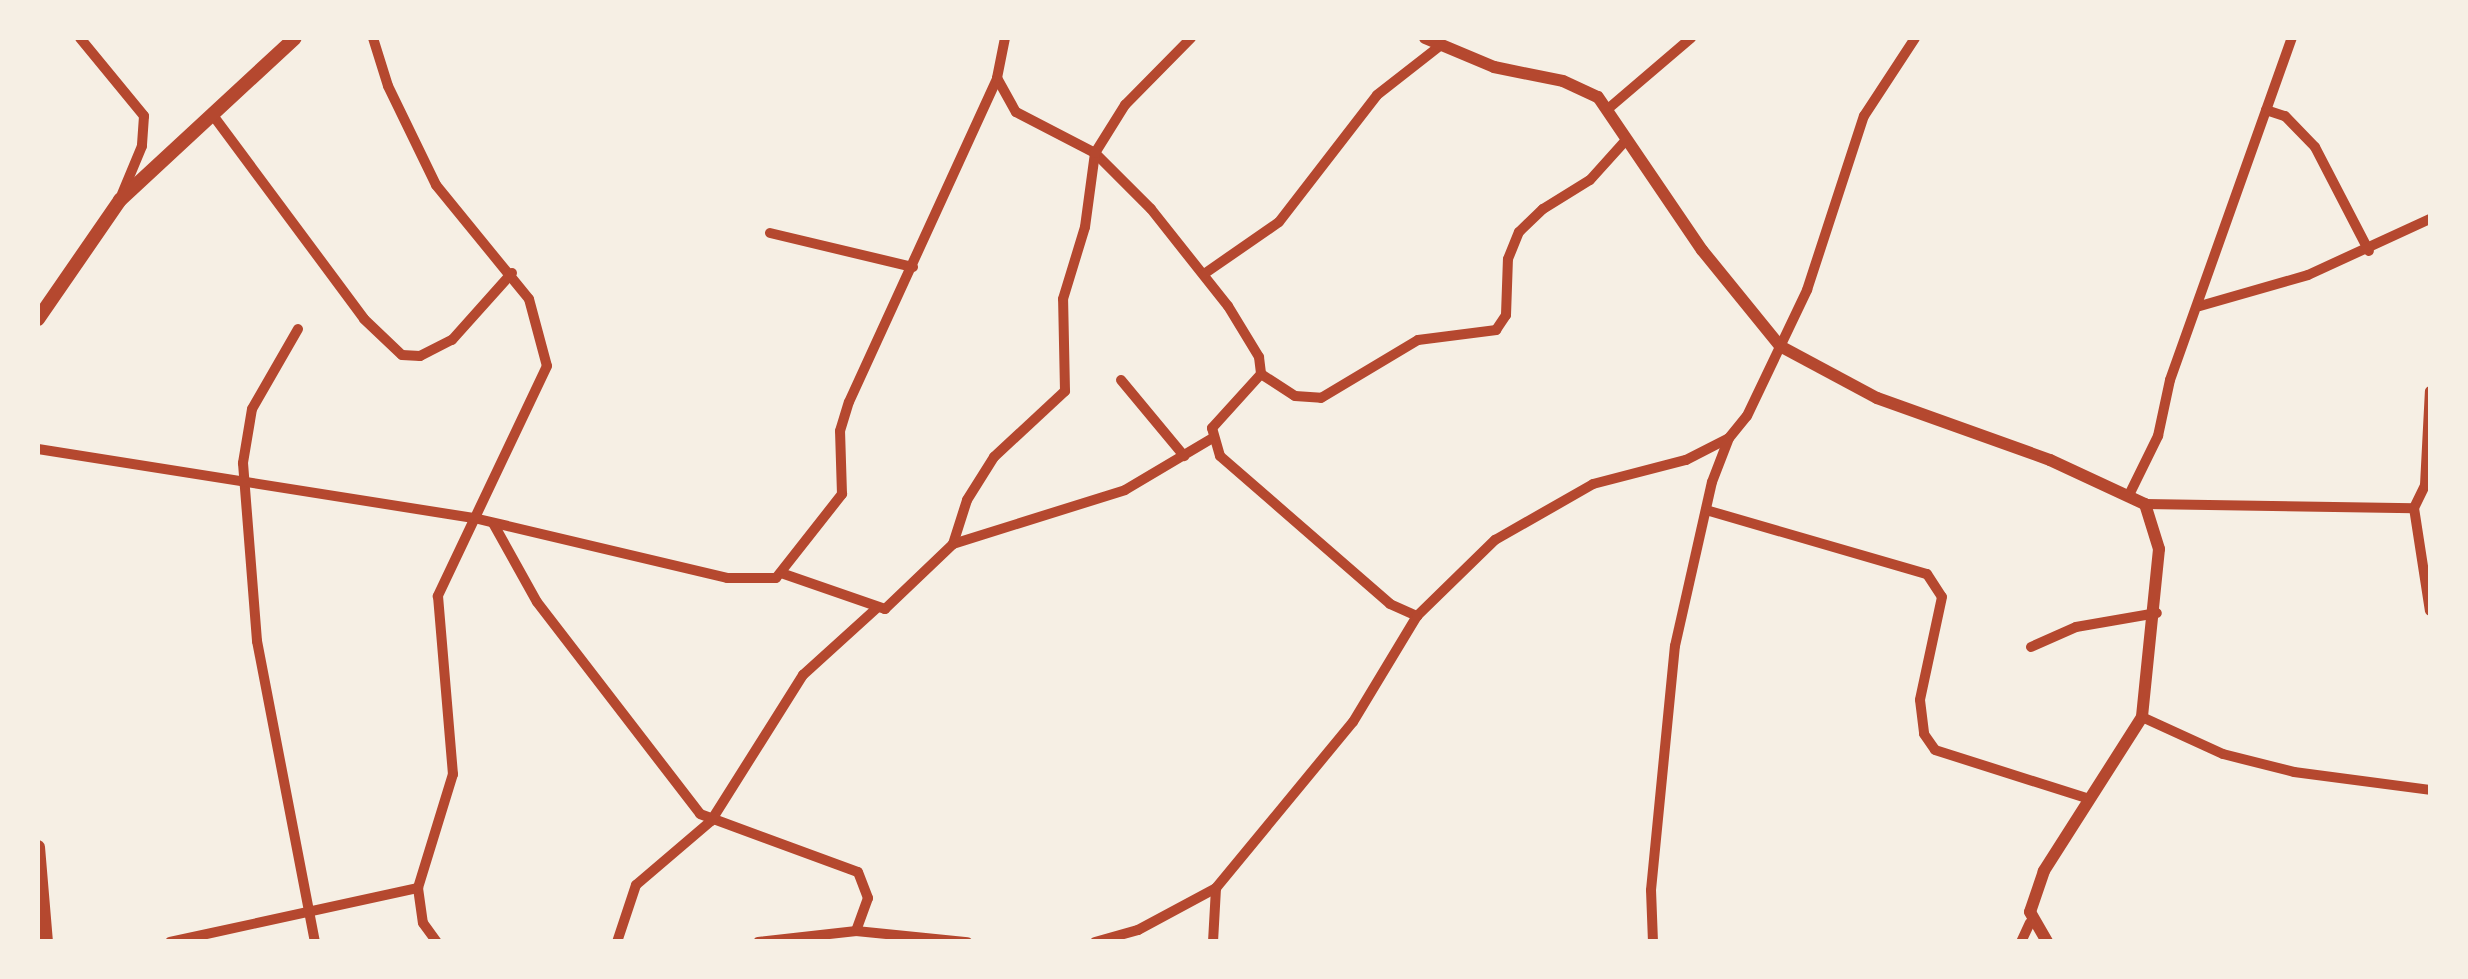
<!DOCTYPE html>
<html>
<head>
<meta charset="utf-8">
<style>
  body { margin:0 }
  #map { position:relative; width:2468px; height:979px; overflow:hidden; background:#f6efe4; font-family:Commissioner,sans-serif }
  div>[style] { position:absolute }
  .minor>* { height:10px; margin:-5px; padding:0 5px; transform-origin:5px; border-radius:5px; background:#b5482f }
  .tertiary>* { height:12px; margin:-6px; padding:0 6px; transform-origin:6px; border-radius:6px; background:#b5482f }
  .secondary>* { height:14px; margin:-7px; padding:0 7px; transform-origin:7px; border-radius:7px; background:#b5482f }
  span { translate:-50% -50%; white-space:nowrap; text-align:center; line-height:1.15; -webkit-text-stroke:10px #f6efe4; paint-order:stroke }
  .frame { position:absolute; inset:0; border:40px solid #f6efe4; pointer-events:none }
</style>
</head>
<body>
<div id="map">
  <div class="minor">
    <i style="left:80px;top:38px;width:101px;rotate:50.6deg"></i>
    <i style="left:144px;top:116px;width:30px;rotate:94deg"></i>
    <i style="left:142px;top:146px;width:52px;rotate:112.6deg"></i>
    <i style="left:373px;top:38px;width:50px;rotate:72.6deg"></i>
    <i style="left:388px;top:86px;width:110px;rotate:64.1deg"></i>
    <i style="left:436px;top:185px;width:147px;rotate:50.8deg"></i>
    <i style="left:529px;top:299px;width:69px;rotate:75deg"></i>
    <i style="left:547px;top:366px;width:255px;rotate:115.4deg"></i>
    <i style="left:438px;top:596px;width:179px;rotate:85.2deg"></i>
    <i style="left:453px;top:774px;width:119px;rotate:107.1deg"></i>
    <i style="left:418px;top:888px;width:35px;rotate:82deg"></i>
    <i style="left:423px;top:923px;width:24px;rotate:54deg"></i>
    <i style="left:997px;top:78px;width:39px;rotate:61deg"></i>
    <i style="left:1016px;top:112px;width:89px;rotate:27.4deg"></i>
    <i style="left:1095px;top:153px;width:79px;rotate:45deg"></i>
    <i style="left:1151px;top:209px;width:124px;rotate:51.6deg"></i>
    <i style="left:1228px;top:306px;width:60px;rotate:58.7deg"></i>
    <i style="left:1259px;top:357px;width:17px;rotate:83deg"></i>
    <i style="left:1261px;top:374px;width:73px;rotate:132.2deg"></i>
    <i style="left:1212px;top:428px;width:29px;rotate:74deg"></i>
    <i style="left:1220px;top:456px;width:225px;rotate:41deg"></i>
    <i style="left:1390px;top:604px;width:30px;rotate:24deg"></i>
    <i style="left:1609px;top:108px;width:108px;rotate:-40.5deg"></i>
    <i style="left:2266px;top:110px;width:20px;rotate:18deg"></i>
    <i style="left:2285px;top:116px;width:43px;rotate:45.9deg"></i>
    <i style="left:2315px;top:147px;width:117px;rotate:62.6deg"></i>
    <i style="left:212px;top:114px;width:255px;rotate:53.4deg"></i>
    <i style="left:364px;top:319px;width:52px;rotate:43.5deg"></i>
    <i style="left:402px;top:355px;width:18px;rotate:3deg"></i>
    <i style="left:420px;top:356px;width:36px;rotate:-27deg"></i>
    <i style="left:452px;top:340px;width:90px;rotate:-48.2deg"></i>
    <i style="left:770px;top:233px;width:147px;rotate:13.4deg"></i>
    <i style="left:1204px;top:274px;width:91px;rotate:-34.7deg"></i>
    <i style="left:1279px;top:222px;width:160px;rotate:-52.3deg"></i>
    <i style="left:1377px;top:95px;width:81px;rotate:-38deg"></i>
    <i style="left:2200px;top:306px;width:112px;rotate:-16deg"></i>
    <i style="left:2308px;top:275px;width:134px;rotate:-24.7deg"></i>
    <i style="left:298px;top:329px;width:92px;rotate:119.9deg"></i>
    <i style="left:252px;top:409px;width:55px;rotate:99.5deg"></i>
    <i style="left:243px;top:463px;width:179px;rotate:85.5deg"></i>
    <i style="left:257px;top:641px;width:307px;rotate:79.1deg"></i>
    <i style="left:1261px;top:374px;width:40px;rotate:32.9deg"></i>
    <i style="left:1295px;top:396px;width:26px;rotate:4deg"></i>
    <i style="left:1321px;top:398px;width:113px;rotate:-30.9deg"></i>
    <i style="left:1418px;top:340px;width:79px;rotate:-7.3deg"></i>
    <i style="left:1496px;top:330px;width:18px;rotate:-56deg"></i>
    <i style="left:1506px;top:315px;width:56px;rotate:-88deg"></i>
    <i style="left:1508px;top:259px;width:29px;rotate:-68deg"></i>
    <i style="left:1519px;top:232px;width:33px;rotate:-44deg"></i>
    <i style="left:1543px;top:209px;width:55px;rotate:-31.7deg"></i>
    <i style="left:1590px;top:180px;width:54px;rotate:-48deg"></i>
    <i style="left:1121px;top:380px;width:99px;rotate:50.3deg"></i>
    <i style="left:38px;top:449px;width:441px;rotate:9deg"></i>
    <i style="left:474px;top:518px;width:260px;rotate:13.3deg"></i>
    <i style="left:727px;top:578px;width:49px"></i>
    <i style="left:776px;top:578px;width:107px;rotate:-51.8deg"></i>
    <i style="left:842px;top:494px;width:63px;rotate:-91.8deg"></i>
    <i style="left:840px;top:431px;width:30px;rotate:-73deg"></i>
    <i style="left:849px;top:402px;width:356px;rotate:-65.4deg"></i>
    <i style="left:997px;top:78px;width:41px;rotate:-78.7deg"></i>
    <i style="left:2130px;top:493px;width:64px;rotate:-63.8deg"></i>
    <i style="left:2158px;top:436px;width:57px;rotate:-77.9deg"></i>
    <i style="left:2170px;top:380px;width:363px;rotate:-70.4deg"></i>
    <i style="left:2145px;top:504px;width:269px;rotate:0.9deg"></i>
    <i style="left:2414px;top:508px;width:25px;rotate:-64deg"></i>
    <i style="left:2425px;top:485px;width:94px;rotate:-87deg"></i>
    <i style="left:2414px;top:508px;width:104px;rotate:81.2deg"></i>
    <i style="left:1706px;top:510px;width:230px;rotate:16.2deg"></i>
    <i style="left:1927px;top:574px;width:27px;rotate:57deg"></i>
    <i style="left:1942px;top:597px;width:105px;rotate:102.1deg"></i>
    <i style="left:1920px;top:700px;width:34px;rotate:83deg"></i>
    <i style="left:1924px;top:734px;width:19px;rotate:55deg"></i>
    <i style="left:1935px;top:750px;width:158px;rotate:17.6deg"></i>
    <i style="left:493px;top:523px;width:90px;rotate:60.9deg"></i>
    <i style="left:537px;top:602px;width:267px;rotate:52.4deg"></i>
    <i style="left:700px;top:814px;width:168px;rotate:20.2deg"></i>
    <i style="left:858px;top:872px;width:28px;rotate:69deg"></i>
    <i style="left:868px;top:898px;width:35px;rotate:110deg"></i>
    <i style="left:953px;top:544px;width:46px;rotate:-72.3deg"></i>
    <i style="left:967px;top:500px;width:51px;rotate:-57.9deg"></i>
    <i style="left:994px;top:457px;width:97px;rotate:-42.9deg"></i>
    <i style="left:1065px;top:391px;width:92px;rotate:-91.2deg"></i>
    <i style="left:1063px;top:299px;width:75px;rotate:-73deg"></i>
    <i style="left:1085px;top:227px;width:75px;rotate:-82.3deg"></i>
    <i style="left:1095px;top:153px;width:57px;rotate:-58deg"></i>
    <i style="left:1125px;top:105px;width:94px;rotate:-45.4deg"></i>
    <i style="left:784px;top:574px;width:107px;rotate:19.1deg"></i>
    <i style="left:885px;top:609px;width:94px;rotate:-43.7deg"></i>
    <i style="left:953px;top:544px;width:180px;rotate:-17.4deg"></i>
    <i style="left:1125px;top:490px;width:100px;rotate:-30.7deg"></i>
    <i style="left:2031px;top:647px;width:49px;rotate:-24deg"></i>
    <i style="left:2076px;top:627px;width:82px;rotate:-9.8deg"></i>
    <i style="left:2142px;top:717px;width:89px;rotate:24.6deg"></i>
    <i style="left:2223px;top:754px;width:73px;rotate:14.2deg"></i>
    <i style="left:2294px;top:772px;width:137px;rotate:7.5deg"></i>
    <i style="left:170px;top:942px;width:254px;rotate:-12.3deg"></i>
    <i style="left:617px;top:942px;width:60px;rotate:-71.6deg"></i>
    <i style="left:636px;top:885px;width:99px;rotate:-40.5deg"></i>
    <i style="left:711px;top:821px;width:173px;rotate:-57.8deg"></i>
    <i style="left:803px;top:675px;width:101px;rotate:-42.2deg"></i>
    <i style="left:758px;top:942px;width:99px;rotate:-6.4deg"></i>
    <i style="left:856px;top:931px;width:112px;rotate:5.7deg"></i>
    <i style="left:1095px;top:942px;width:45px;rotate:-15.6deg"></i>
    <i style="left:1138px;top:930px;width:89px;rotate:-28.3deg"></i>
    <i style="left:1216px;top:888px;width:215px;rotate:-50.5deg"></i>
    <i style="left:1353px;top:722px;width:124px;rotate:-58.9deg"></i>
    <i style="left:1417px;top:616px;width:109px;rotate:-44.3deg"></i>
    <i style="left:1495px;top:540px;width:113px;rotate:-29.7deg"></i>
    <i style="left:1593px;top:484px;width:96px;rotate:-14.5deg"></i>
    <i style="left:1686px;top:460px;width:48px;rotate:-27.1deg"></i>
    <i style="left:1729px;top:438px;width:28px;rotate:-51deg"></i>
    <i style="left:1747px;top:416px;width:140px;rotate:-64.5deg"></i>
    <i style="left:1807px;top:290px;width:183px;rotate:-71.9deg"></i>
    <i style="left:1864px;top:116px;width:93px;rotate:-56.8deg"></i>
    <i style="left:1213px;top:942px;width:54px;rotate:-86.8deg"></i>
    <i style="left:1653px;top:942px;width:52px;rotate:-92.2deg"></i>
    <i style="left:1651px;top:890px;width:245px;rotate:-84.4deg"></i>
    <i style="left:1675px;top:646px;width:168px;rotate:-77.3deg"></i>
    <i style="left:1712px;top:482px;width:47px;rotate:-68.9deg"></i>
    <i style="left:2021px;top:942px;width:21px;rotate:-65deg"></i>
  </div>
  <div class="tertiary">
    <i style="left:1425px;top:38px;width:75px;rotate:22.8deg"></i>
    <i style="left:1494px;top:67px;width:70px;rotate:11.5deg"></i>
    <i style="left:1563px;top:81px;width:38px;rotate:25deg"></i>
    <i style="left:1598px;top:97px;width:185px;rotate:55.8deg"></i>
    <i style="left:1702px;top:250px;width:124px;rotate:50.9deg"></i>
    <i style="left:1780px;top:346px;width:110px;rotate:28.2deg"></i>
    <i style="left:1877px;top:398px;width:184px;rotate:19.7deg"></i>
    <i style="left:2050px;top:460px;width:105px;rotate:24.9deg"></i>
    <i style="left:2145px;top:504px;width:47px;rotate:72.7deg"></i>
    <i style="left:2159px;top:549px;width:169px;rotate:95.8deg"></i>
    <i style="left:2142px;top:717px;width:183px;rotate:122.5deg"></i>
    <i style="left:2044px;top:871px;width:43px;rotate:108.9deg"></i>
    <i style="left:2030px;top:912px;width:34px;rotate:60deg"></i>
  </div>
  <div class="secondary">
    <i style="left:38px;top:319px;width:145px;rotate:-55.4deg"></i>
    <i style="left:120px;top:200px;width:238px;rotate:-42.8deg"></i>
    <i style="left:38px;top:847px;width:95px;rotate:85.2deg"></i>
  </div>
  <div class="frame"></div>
</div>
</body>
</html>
